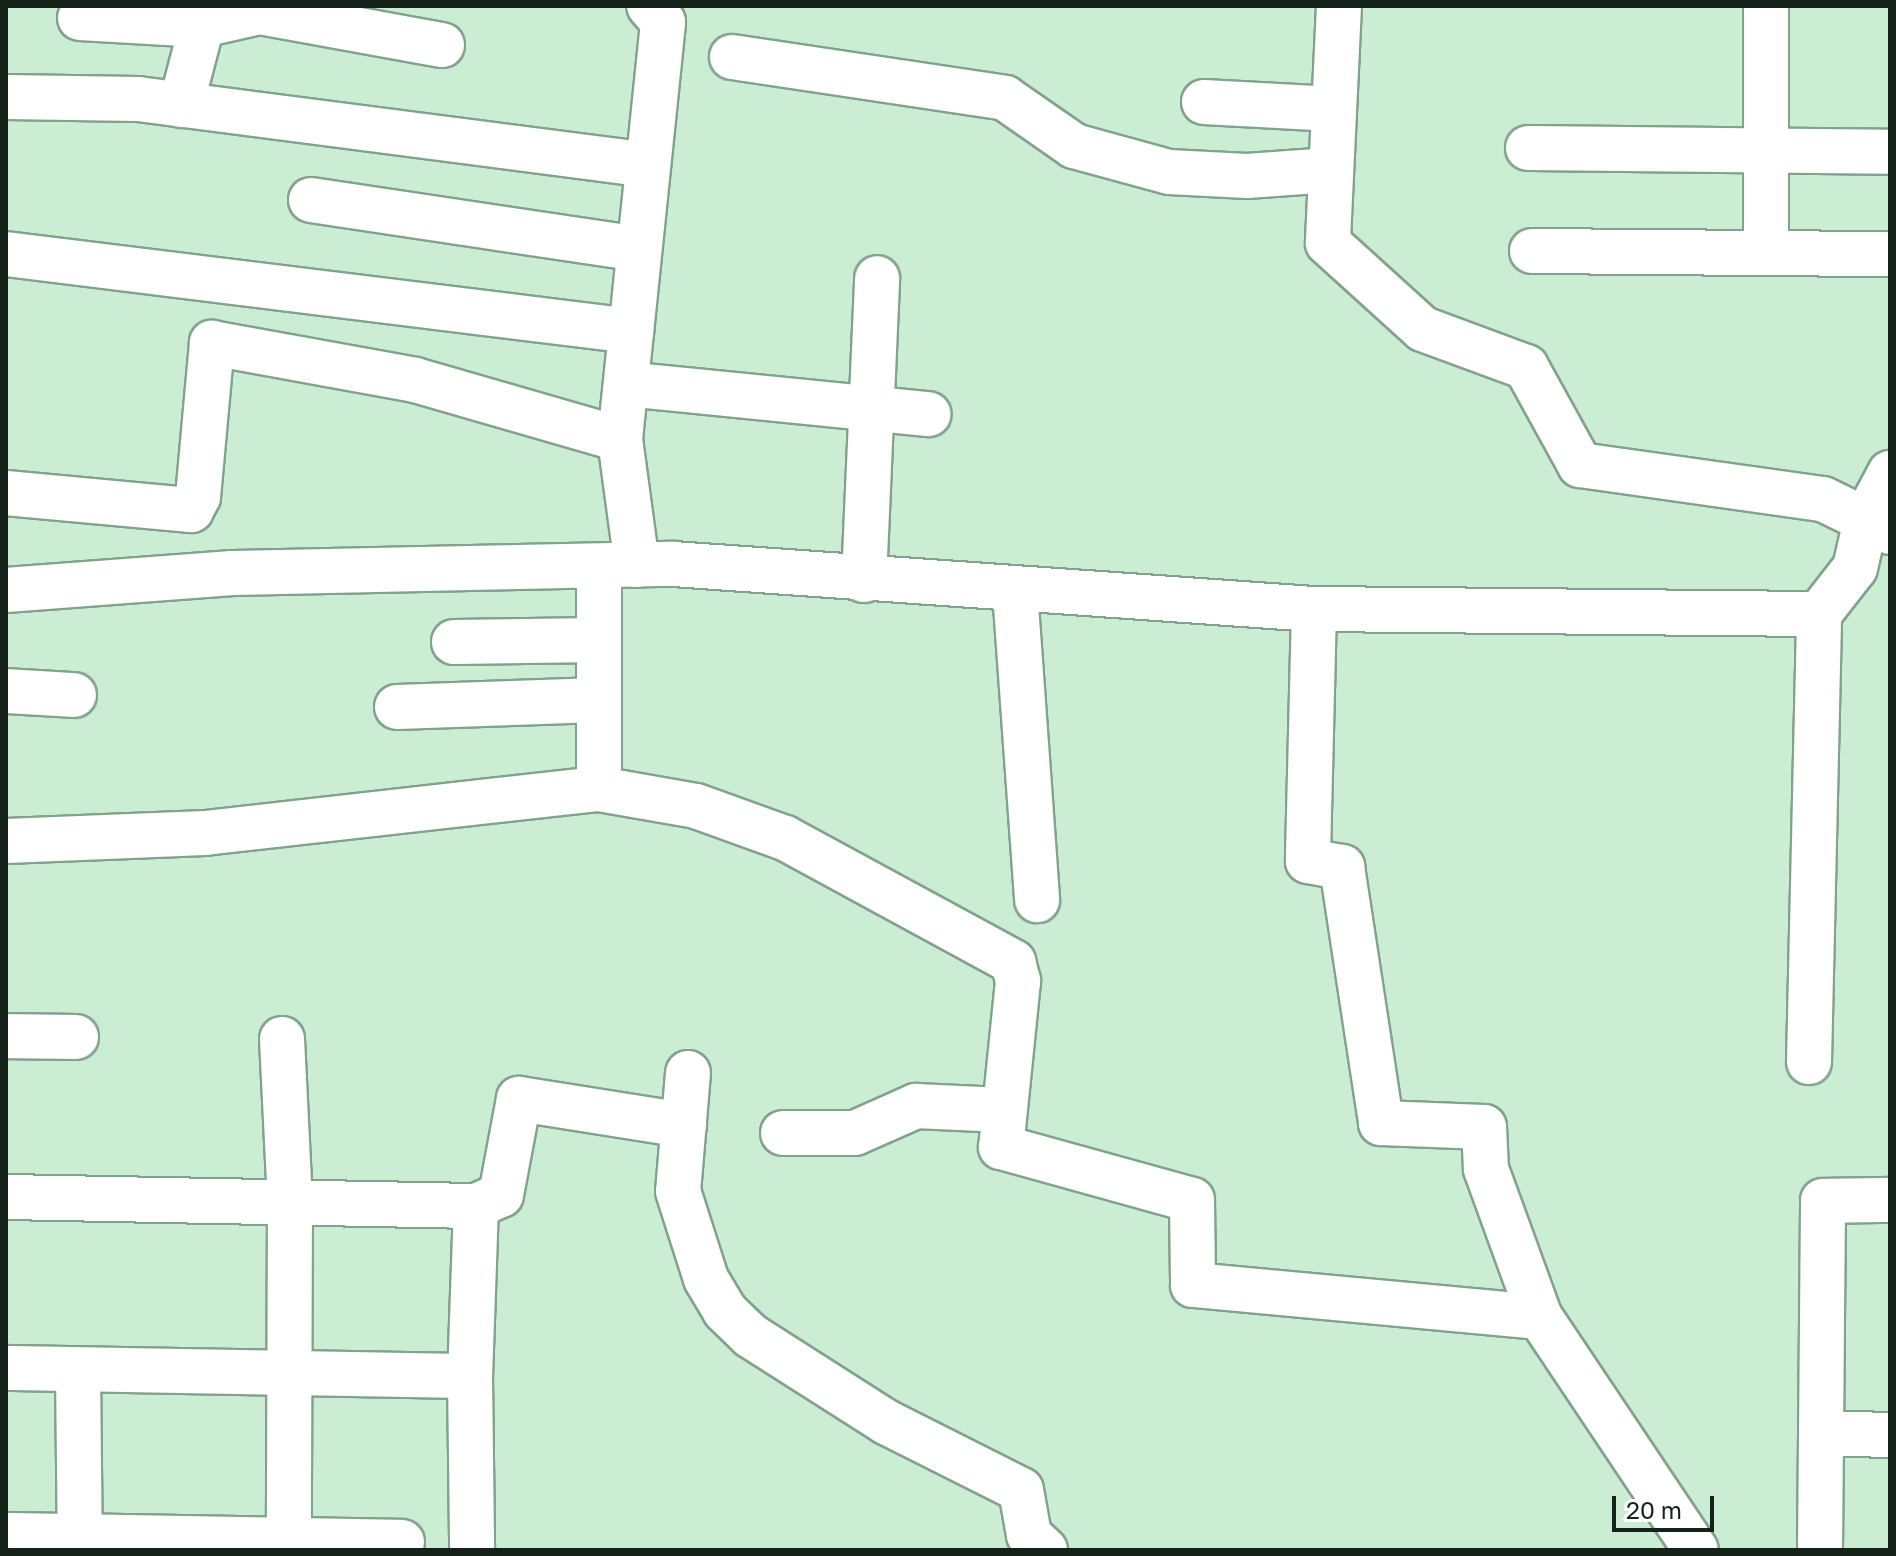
<!DOCTYPE html>
<html>
<head>
<meta charset="utf-8">
<style>
  body { margin:0 }
  #map { position:relative; width:1896px; height:1556px; overflow:hidden; background:#cbedd4; font-family:"Golos Text",sans-serif }
  div>[style] { position:absolute }
  .roads { filter:drop-shadow(2px 0 #82a28b) drop-shadow(-2px 0 #82a28b) drop-shadow(0 2px #82a28b) drop-shadow(0 -2px #82a28b) }
  .minor>* { height:44px; margin:-22px; padding:0 22px; transform-origin:22px; border-radius:22px; background:#fff }
  span { translate:-50% -50%; white-space:nowrap; text-align:center; line-height:1.15; -webkit-text-stroke:7px #fff; paint-order:stroke }
  .frame { position:absolute; inset:0; border:8px solid #152219; pointer-events:none }
  .scale { position:absolute; left:1612px; top:1496px; width:102px; height:36px; box-sizing:border-box; border:4px solid #152219; border-top:0; padding-left:10px; font-size:24px; line-height:28px; white-space:nowrap; color:#152219; -webkit-text-stroke:6px #fff; paint-order:stroke }
</style>
</head>
<body>
<div id="map">
  <div class="roads">
    <div class="minor">
      <i style="left:1339px;top:6px;width:237px;rotate:92.7deg"></i>
      <i style="left:1328px;top:243px;width:128px;rotate:42.2deg"></i>
      <i style="left:1423px;top:329px;width:110px;rotate:20.3deg"></i>
      <i style="left:1526px;top:367px;width:112px;rotate:61.1deg"></i>
      <i style="left:1580px;top:465px;width:245px;rotate:8deg"></i>
      <i style="left:1823px;top:499px;width:75px;rotate:26.2deg"></i>
      <i style="left:260px;top:12px;width:185px;rotate:10.3deg"></i>
      <i style="left:80px;top:18px;width:122px;rotate:3.3deg"></i>
      <i style="left:202px;top:25px;width:59px;rotate:-12.6deg"></i>
      <i style="left:260px;top:12px;width:6px;rotate:-81deg"></i>
      <i style="left:732px;top:57px;width:276px;rotate:8.5deg"></i>
      <i style="left:1005px;top:98px;width:84px;rotate:34.8deg"></i>
      <i style="left:1074px;top:146px;width:98px;rotate:15.3deg"></i>
      <i style="left:1169px;top:172px;width:78px;rotate:2.9deg"></i>
      <i style="left:1247px;top:176px;width:84px;rotate:-4.1deg"></i>
      <i style="left:6px;top:97px;width:132px;rotate:0.9deg"></i>
      <i style="left:138px;top:99px;width:514px;rotate:7.37deg"></i>
      <i style="left:1204px;top:102px;width:130px;rotate:3.1deg"></i>
      <i style="left:181px;top:105px;width:83px;rotate:-75.3deg"></i>
      <i style="left:1528px;top:148px;width:362px;rotate:0.6deg"></i>
      <i style="left:311px;top:200px;width:332px;rotate:8.5deg"></i>
      <i style="left:1532px;top:251px;width:358px;rotate:0.5deg"></i>
      <i style="left:1766px;top:252px;width:246px;rotate:-90deg"></i>
      <i style="left:6px;top:254px;width:630px;rotate:7.02deg"></i>
      <i style="left:626px;top:384px;width:304px;rotate:5.7deg"></i>
      <i style="left:6px;top:493px;width:186px;rotate:5.3deg"></i>
      <i style="left:191px;top:510px;width:15px;rotate:-62deg"></i>
      <i style="left:198px;top:497px;width:155px;rotate:-84.8deg"></i>
      <i style="left:212px;top:343px;width:206px;rotate:10.3deg"></i>
      <i style="left:415px;top:380px;width:213px;rotate:16.1deg"></i>
      <i style="left:637px;top:565px;width:127px;rotate:-97.7deg"></i>
      <i style="left:620px;top:439px;width:419px;rotate:-84.1deg"></i>
      <i style="left:663px;top:22px;width:21px;rotate:-131deg"></i>
      <i style="left:599px;top:566px;width:223px;rotate:90deg"></i>
      <i style="left:864px;top:580px;width:302px;rotate:-87.5deg"></i>
      <i style="left:6px;top:590px;width:227px;rotate:-4.3deg"></i>
      <i style="left:232px;top:573px;width:441px;rotate:-1.2deg"></i>
      <i style="left:673px;top:564px;width:643px;rotate:4.02deg"></i>
      <i style="left:1314px;top:609px;width:505px;rotate:0.57deg"></i>
      <i style="left:1819px;top:614px;width:58px;rotate:-52deg"></i>
      <i style="left:1855px;top:568px;width:53px;rotate:-77deg"></i>
      <i style="left:1867px;top:516px;width:49px;rotate:-61.9deg"></i>
      <i style="left:1015px;top:591px;width:310px;rotate:85.9deg"></i>
      <i style="left:1314px;top:609px;width:252px;rotate:91.4deg"></i>
      <i style="left:1308px;top:861px;width:35px;rotate:10deg"></i>
      <i style="left:1342px;top:867px;width:259px;rotate:81.3deg"></i>
      <i style="left:1381px;top:1123px;width:103px;rotate:2.2deg"></i>
      <i style="left:1484px;top:1127px;width:42px;rotate:87.3deg"></i>
      <i style="left:1486px;top:1169px;width:158px;rotate:70deg"></i>
      <i style="left:1540px;top:1317px;width:280px;rotate:56.2deg"></i>
      <i style="left:454px;top:642px;width:145px;rotate:-0.8deg"></i>
      <i style="left:6px;top:691px;width:68px;rotate:3.4deg"></i>
      <i style="left:397px;top:707px;width:202px;rotate:-2deg"></i>
      <i style="left:6px;top:841px;width:199px;rotate:-2.3deg"></i>
      <i style="left:205px;top:833px;width:396px;rotate:-6.4deg"></i>
      <i style="left:599px;top:789px;width:98px;rotate:9.9deg"></i>
      <i style="left:696px;top:806px;width:95px;rotate:19.8deg"></i>
      <i style="left:785px;top:838px;width:260px;rotate:28.5deg"></i>
      <i style="left:1013px;top:962px;width:20px;rotate:75deg"></i>
      <i style="left:1018px;top:981px;width:167px;rotate:95.8deg"></i>
      <i style="left:1001px;top:1147px;width:198px;rotate:15.5deg"></i>
      <i style="left:1192px;top:1200px;width:85px;rotate:89.3deg"></i>
      <i style="left:1193px;top:1285px;width:348px;rotate:5.3deg"></i>
      <i style="left:6px;top:1036px;width:70px;rotate:0.8deg"></i>
      <i style="left:282px;top:1039px;width:164px;rotate:87.2deg"></i>
      <i style="left:290px;top:1203px;width:347px;rotate:90.2deg"></i>
      <i style="left:1809px;top:1062px;width:448px;rotate:-88.7deg"></i>
      <i style="left:688px;top:1073px;width:118px;rotate:94.8deg"></i>
      <i style="left:678px;top:1191px;width:92px;rotate:72.3deg"></i>
      <i style="left:706px;top:1279px;width:37px;rotate:59deg"></i>
      <i style="left:725px;top:1311px;width:36px;rotate:44deg"></i>
      <i style="left:751px;top:1336px;width:160px;rotate:32.5deg"></i>
      <i style="left:886px;top:1422px;width:151px;rotate:26.7deg"></i>
      <i style="left:1021px;top:1490px;width:46px;rotate:79.9deg"></i>
      <i style="left:1029px;top:1535px;width:22px;rotate:43deg"></i>
      <i style="left:783px;top:1133px;width:72px"></i>
      <i style="left:855px;top:1133px;width:67px;rotate:-23.9deg"></i>
      <i style="left:916px;top:1106px;width:87px;rotate:2.6deg"></i>
      <i style="left:6px;top:1197px;width:470px;rotate:1.1deg"></i>
      <i style="left:476px;top:1206px;width:170px;rotate:92deg"></i>
      <i style="left:470px;top:1376px;width:174px;rotate:89.3deg"></i>
      <i style="left:476px;top:1206px;width:27px;rotate:-24deg"></i>
      <i style="left:501px;top:1195px;width:98px;rotate:-79.4deg"></i>
      <i style="left:519px;top:1099px;width:167px;rotate:9deg"></i>
      <i style="left:6px;top:1368px;width:464px;rotate:1deg"></i>
      <i style="left:78px;top:1370px;width:180px;rotate:89.4deg"></i>
      <i style="left:1821px;top:1433px;width:69px;rotate:1.7deg"></i>
      <i style="left:6px;top:1535px;width:396px;rotate:1deg"></i>
      <i style="left:1820px;top:1550px;width:349px;rotate:-89.5deg"></i>
      <i style="left:1823px;top:1201px;width:67px;rotate:-0.9deg"></i>
    </div>
  </div>
  <div class="frame"></div>
  <div class="scale">20 m</div>
</div>
</body>
</html>
